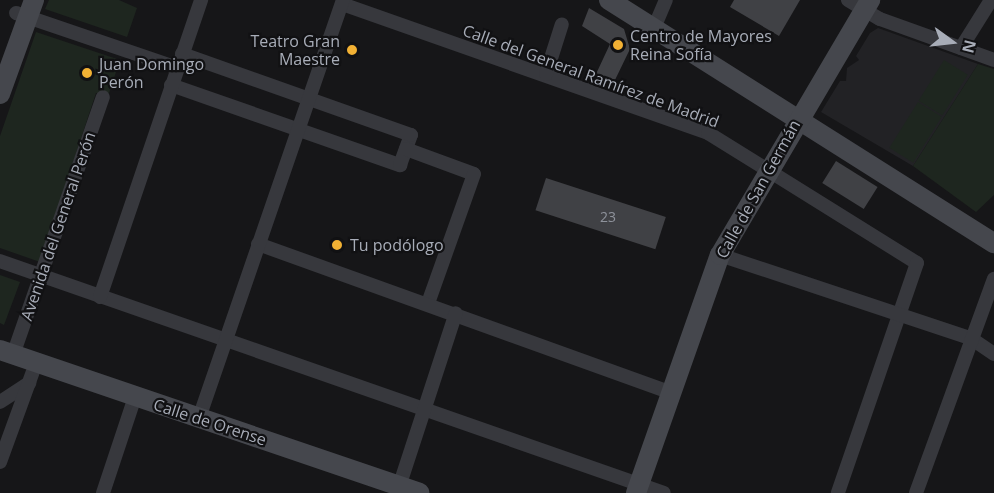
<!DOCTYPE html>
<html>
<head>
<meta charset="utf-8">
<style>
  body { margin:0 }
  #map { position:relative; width:994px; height:493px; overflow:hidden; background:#161618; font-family:"Open Sans",sans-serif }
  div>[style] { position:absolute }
  .built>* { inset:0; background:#222225 }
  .green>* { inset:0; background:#1e261f; transform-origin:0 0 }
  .building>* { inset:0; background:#404145; transform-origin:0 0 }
  .street>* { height:14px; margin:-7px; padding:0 7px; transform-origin:7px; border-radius:7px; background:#37383d }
  .secondary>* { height:20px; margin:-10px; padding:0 10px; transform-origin:10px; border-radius:10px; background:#45474d }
  .dots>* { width:16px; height:16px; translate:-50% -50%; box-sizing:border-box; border:3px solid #111113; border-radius:50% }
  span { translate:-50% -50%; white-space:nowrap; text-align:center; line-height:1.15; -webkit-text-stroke:4.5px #111113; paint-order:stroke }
  .number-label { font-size:14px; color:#8e929b }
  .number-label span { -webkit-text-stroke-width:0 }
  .poi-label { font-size:16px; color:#a8adb8 }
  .left { translate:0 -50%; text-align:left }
  .right { translate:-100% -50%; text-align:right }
  .street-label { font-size:16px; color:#a8adb8 }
  .north { position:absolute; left:922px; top:12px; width:60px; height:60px; -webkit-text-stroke:4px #111113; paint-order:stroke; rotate:105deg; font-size:16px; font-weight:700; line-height:24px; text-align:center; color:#a8adb8 }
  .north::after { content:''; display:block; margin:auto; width:21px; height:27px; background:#a8adb8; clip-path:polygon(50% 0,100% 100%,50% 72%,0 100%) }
</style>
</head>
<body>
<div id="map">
  <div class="built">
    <i style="clip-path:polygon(878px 28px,978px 64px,913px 166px,821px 112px,840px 81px,846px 81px,847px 68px,859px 60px,856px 56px,870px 33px)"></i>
  </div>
  <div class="green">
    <i style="clip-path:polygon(49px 0,119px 0,137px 8px,127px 37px,45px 9px)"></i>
    <i style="clip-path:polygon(36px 32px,120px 60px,108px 96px,96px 93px,40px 262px,0 248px,0 136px)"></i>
    <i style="left:944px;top:60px;width:28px;height:48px;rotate:32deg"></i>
    <i style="clip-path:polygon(978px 64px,994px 69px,994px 195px,976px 212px,913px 166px)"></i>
    <i style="left:918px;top:102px;width:28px;height:54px;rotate:32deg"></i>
    <i style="clip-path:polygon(0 275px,20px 282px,4px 325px,0 323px)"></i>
  </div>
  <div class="building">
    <i style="clip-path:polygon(734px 0,800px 0,779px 36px,730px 7px)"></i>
    <i style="clip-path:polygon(589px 8px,624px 29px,630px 49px,615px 80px,596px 74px,610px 44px,582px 26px)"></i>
    <i style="left:836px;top:161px;width:49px;height:26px;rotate:32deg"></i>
    <i style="left:546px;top:178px;width:126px;height:34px;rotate:18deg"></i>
  </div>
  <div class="street">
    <i style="left:848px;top:0;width:37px;rotate:31deg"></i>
    <i style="left:880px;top:19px;width:121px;rotate:19.8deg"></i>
    <i style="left:342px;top:4px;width:388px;rotate:19.4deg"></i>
    <i style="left:708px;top:133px;width:246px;rotate:31.9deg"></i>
    <i style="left:917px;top:263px;width:243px;rotate:109deg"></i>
    <i style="left:16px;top:13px;width:171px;rotate:18.8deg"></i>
    <i style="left:654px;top:28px;width:30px;rotate:-67deg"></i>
    <i style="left:961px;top:48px;width:57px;rotate:-58deg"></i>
    <i style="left:546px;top:74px;width:52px;rotate:-72.3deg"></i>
    <i style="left:171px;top:85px;width:243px;rotate:19.3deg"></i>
    <i style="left:400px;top:165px;width:32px;rotate:-70deg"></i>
    <i style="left:411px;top:135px;width:243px;rotate:-160.5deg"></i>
    <i style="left:406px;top:149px;width:72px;rotate:20.2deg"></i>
    <i style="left:474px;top:174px;width:137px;rotate:109.6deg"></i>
    <i style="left:258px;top:244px;width:438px;rotate:19.8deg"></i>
    <i style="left:720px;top:255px;width:266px;rotate:18.4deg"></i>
    <i style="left:972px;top:339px;width:27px;rotate:34deg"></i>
    <i style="left:0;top:261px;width:703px;rotate:19.26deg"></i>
    <i style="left:100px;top:297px;width:314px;rotate:-71.2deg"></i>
    <i style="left:13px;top:355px;width:273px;rotate:-70.8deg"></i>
    <i style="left:0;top:402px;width:35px;rotate:-33deg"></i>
    <i style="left:199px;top:418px;width:442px;rotate:-71deg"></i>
    <i style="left:0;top:462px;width:105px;rotate:-70deg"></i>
    <i style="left:103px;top:493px;width:101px;rotate:-71.6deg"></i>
    <i style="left:397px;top:493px;width:189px;rotate:-71.9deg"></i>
    <i style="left:916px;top:493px;width:228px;rotate:-70deg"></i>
  </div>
  <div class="secondary">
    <i style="left:609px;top:0;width:455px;rotate:32.3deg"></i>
    <i style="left:0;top:94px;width:100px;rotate:-70.1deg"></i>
    <i style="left:0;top:350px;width:443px;rotate:18.8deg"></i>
    <i style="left:636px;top:493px;width:252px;rotate:-70.6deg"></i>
    <i style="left:720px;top:255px;width:296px;rotate:-59.5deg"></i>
  </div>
  <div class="dots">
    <i style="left:618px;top:45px;background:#f2b134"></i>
    <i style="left:352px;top:50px;background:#f2b134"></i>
    <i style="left:87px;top:73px;background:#f2b134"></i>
    <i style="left:337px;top:245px;background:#f2b134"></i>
  </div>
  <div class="number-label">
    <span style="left:608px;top:217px">23</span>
  </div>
  <div class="poi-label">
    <span class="left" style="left:630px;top:45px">Centro de Mayores<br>Reina Sofía</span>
    <span class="right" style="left:340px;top:50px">Teatro Gran<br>Maestre</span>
    <span class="left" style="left:99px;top:73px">Juan Domingo<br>Perón</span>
    <span class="left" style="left:350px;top:245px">Tu podólogo</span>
  </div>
  <div class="street-label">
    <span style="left:591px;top:76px;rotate:20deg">Calle del General Ramírez de Madrid</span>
    <span style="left:758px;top:189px;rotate:-61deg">Calle de San Germán</span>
    <span style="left:58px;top:226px;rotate:-71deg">Avenida del General Perón</span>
    <span style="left:210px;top:422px;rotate:18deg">Calle de Orense</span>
  </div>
  <div class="north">N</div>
</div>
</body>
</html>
